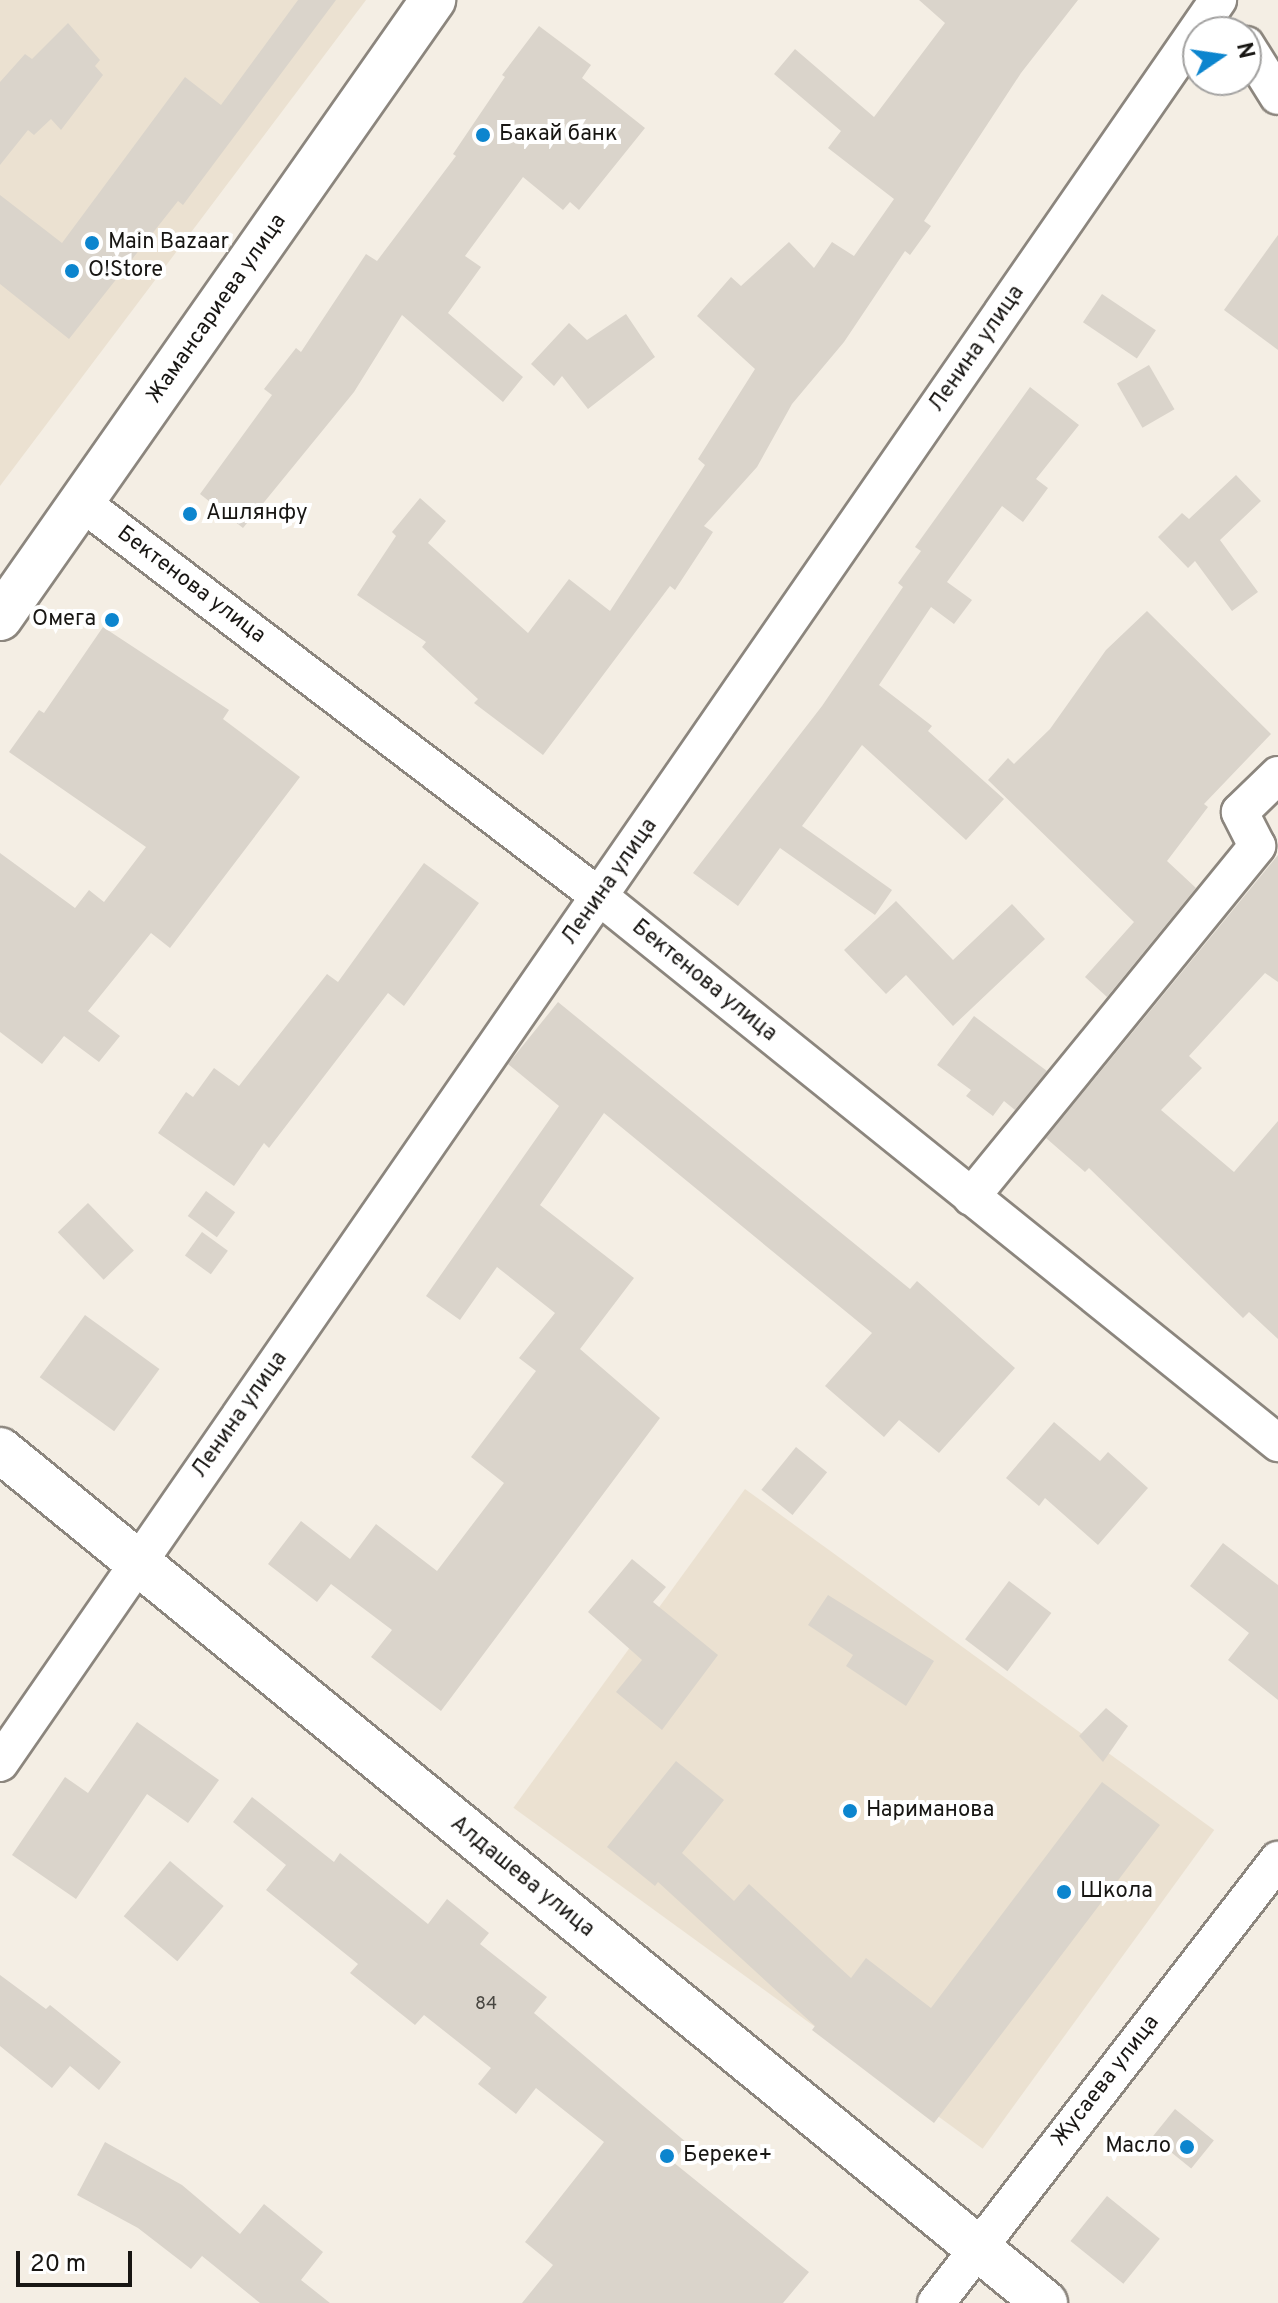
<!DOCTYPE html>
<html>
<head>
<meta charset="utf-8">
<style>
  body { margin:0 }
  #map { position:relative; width:1278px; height:2303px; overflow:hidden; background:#f4eee4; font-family:Overpass,sans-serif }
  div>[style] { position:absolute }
  .built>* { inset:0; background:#ebe1d1; transform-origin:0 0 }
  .building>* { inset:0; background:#dad4cb; transform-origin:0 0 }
  .roads { filter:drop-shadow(2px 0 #8c867e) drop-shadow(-2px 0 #8c867e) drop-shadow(0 2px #8c867e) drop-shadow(0 -2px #8c867e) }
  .minor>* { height:36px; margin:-18px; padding:0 18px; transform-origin:18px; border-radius:18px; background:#fff }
  .tertiary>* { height:44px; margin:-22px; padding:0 22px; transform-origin:22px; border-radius:22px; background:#fff }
  .secondary>* { height:44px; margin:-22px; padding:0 22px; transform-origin:22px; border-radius:22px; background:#fff }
  .dots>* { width:22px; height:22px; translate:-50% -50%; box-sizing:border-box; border:4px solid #fff; border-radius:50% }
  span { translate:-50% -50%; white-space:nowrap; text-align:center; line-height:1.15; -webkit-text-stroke:8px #fff; paint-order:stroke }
  .number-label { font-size:18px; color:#484641 }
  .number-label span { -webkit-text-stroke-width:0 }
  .poi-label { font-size:22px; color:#181613 }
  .left { translate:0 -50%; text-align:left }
  .right { translate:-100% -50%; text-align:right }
  .street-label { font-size:22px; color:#181613 }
  .north { position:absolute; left:1182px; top:16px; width:80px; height:80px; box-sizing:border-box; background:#fff; border:2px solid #a3a2a1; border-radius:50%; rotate:77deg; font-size:22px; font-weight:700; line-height:32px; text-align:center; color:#181613 }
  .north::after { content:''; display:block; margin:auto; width:28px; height:36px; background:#0c85ce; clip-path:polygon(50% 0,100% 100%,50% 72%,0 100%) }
  .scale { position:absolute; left:16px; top:2251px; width:116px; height:36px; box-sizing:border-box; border:4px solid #181613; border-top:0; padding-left:10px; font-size:24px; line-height:28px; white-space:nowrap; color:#181613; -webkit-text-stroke:6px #fff; paint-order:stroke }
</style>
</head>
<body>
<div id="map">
  <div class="built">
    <i style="clip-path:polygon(0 0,366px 0,0 486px)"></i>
    <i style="left:745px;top:1489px;width:580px;height:394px;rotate:36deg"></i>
  </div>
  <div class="building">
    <i style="clip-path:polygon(298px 0,336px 0,183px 205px,178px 201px,69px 339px,0 284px,0 195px,62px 243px,185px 77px,221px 105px)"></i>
    <i style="clip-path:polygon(919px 0,1078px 0,1021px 73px,924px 221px,931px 226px,910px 255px,905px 251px,844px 342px,792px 404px,757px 467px,704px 526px,713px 532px,675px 590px,670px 586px,543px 755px,474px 703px,478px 699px,422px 647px,426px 642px,357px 595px,396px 536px,392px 532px,420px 498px,446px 521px,428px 543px,528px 633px,569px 579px,610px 611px,705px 465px,698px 459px,755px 369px,697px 316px,731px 277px,741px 286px,789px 242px,814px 268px,832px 242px,854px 256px,894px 199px,828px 148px,841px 131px,774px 74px,795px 49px,874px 117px,945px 23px)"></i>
    <i style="clip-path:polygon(68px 23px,100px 60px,95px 66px,103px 75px,61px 130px,51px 119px,34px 135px,28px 130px,0 165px,0 82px,25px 54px,32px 59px)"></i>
    <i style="clip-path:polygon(539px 26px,591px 65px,582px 78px,645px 128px,579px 210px,570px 202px,563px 210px,523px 177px,465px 256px,481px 267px,448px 313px,523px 377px,503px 402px,402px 315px,354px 392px,243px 528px,200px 494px,272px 395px,264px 389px,296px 348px,301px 352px,366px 254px,377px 261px,456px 156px,453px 154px,505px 77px,502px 75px)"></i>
    <i style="clip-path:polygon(1278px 235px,1278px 350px,1224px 310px)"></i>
    <i style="left:1102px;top:294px;width:65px;height:34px;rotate:34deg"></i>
    <i style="clip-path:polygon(626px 314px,655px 357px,588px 409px,562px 376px,554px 386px,531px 364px,569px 323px,587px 340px)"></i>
    <i style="left:1149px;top:365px;width:51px;height:37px;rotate:60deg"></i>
    <i style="clip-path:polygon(1030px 387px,1079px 425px,1036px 479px,1048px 488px,1023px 522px,1002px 506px,947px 582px,972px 600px,954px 624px,931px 607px,879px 685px,932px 726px,928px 731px,1004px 799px,966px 840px,862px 745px,802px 826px,892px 890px,875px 915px,780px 848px,738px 906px,693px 873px,822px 706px,903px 587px,898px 583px,921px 551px,915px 547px)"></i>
    <i style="clip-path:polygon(1236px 475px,1261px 501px,1220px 540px,1258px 592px,1232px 611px,1195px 561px,1188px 568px,1158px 537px,1182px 513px,1189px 519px)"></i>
    <i style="clip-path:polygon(1147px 611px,1271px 734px,1204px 804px,1208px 807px,1167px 861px,1196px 888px,1107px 997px,1085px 977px,1134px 922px,988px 780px,1008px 758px,1014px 764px,1050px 729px,1106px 650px)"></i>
    <i style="clip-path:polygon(103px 627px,229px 710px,223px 719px,300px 777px,170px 948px,151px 933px,88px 1011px,120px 1036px,99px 1062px,64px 1036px,42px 1064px,0 1032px,0 853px,75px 908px,89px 890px,104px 902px,146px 847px,9px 752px,39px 710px,44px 713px)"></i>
    <i style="clip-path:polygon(1278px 855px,1278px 982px,1265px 973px,1189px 1056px,1202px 1068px,1161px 1110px,1234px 1172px,1278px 1121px,1278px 1339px,1249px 1312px,1243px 1318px,1089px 1168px,1085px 1172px,1046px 1138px)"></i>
    <i style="clip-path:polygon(424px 863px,479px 903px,404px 1006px,388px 993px,269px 1148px,264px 1143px,234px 1186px,158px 1133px,186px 1092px,193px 1097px,214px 1068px,239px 1086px,327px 974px,338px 982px)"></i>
    <i style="clip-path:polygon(896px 901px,953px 960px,1012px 904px,1045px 939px,953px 1026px,906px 975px,886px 994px,844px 950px)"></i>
    <i style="clip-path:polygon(558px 1002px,910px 1289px,917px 1281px,1015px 1368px,939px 1453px,899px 1420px,884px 1437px,825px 1386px,872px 1333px,604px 1113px,540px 1205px,634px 1278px,580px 1349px,660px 1418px,441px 1711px,371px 1657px,392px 1630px,331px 1584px,317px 1602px,268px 1564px,301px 1521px,350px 1559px,376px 1524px,437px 1571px,504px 1483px,471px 1457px,536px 1371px,519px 1358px,555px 1313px,497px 1267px,460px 1320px,426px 1296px,559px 1106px,508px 1064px)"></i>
    <i style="clip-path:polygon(974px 1016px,1047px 1071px,1015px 1110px,1004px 1101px,993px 1116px,966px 1096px,971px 1090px,937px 1065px)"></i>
    <i style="left:206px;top:1191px;width:36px;height:31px;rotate:36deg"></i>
    <i style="left:88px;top:1203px;width:66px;height:42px;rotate:46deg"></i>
    <i style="left:202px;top:1232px;width:32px;height:29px;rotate:36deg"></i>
    <i style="left:85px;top:1315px;width:92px;height:77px;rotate:36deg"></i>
    <i style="clip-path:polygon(1054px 1422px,1100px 1461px,1108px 1452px,1148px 1488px,1098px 1545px,1045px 1498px,1039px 1506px,1006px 1478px)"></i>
    <i style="left:796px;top:1447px;width:40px;height:55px;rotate:39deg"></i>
    <i style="clip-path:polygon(1223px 1543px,1278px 1585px,1278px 1700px,1228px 1660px,1249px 1633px,1190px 1586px)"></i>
    <i style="clip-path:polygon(632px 1559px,666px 1587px,653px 1602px,718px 1655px,662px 1730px,616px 1692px,642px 1660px,588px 1612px)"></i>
    <i style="left:1009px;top:1581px;width:53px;height:73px;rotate:37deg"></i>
    <i style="clip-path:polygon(828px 1595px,934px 1661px,906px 1706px,846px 1666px,853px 1655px,808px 1625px)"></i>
    <i style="clip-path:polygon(1106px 1708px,1128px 1726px,1103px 1762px,1079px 1736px)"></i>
    <i style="clip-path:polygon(137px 1722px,219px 1780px,188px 1823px,147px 1794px,76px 1899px,12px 1855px,65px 1777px,88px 1793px)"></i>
    <i style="clip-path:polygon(676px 1761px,724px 1800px,682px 1853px,734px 1901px,749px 1884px,851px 1978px,866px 1958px,931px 2008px,1102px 1782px,1160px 1825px,934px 2123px,812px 2030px,815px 2026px,658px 1882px,655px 1886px,607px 1847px)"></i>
    <i style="clip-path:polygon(252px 1797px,334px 1862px,340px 1853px,428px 1924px,447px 1899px,489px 1933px,480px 1944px,547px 1997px,534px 2013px,687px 2143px,673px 2162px,809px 2272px,783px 2303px,522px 2303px,553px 2265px,525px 2242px,604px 2142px,536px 2088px,516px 2114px,478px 2084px,491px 2068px,424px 2015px,415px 2025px,350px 1973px,358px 1964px,266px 1890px,286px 1865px,233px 1822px)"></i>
    <i style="left:170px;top:1861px;width:70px;height:72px;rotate:40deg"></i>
    <i style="clip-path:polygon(0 1975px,46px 2009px,50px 2005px,121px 2062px,99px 2090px,70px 2066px,52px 2088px,0 2046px)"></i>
    <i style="left:1175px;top:2109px;width:50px;height:36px;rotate:39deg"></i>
    <i style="clip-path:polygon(105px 2142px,182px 2185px,240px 2234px,264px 2204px,323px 2252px,301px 2280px,330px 2303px,260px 2303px,202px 2256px,191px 2269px,138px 2228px,77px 2195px)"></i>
    <i style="left:1107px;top:2196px;width:68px;height:58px;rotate:39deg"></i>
  </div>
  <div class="roads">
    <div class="minor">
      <i style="left:1246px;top:45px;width:60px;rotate:57.9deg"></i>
      <i style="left:81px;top:502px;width:652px;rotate:37.27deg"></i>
      <i style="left:600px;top:897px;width:871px;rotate:38.84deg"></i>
      <i style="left:971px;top:1197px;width:453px;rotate:-50.8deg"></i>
      <i style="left:1257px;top:846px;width:38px;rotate:-117deg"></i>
      <i style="left:1240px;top:812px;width:53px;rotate:-44.2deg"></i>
      <i style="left:0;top:1763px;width:2143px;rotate:-55.36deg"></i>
      <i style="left:936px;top:2303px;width:560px;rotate:-52.33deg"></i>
    </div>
    <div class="tertiary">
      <i style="left:0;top:1450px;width:1349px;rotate:39.22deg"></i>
    </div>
    <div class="secondary">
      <i style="left:0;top:618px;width:755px;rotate:-54.98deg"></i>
    </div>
  </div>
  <div class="dots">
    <i style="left:483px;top:135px;background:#0c85ce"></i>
    <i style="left:92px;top:243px;background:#0c85ce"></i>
    <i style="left:72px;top:271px;background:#0c85ce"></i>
    <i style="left:190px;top:514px;background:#0c85ce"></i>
    <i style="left:112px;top:620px;background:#0c85ce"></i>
    <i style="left:850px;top:1811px;background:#0c85ce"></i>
    <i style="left:1064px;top:1892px;background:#0c85ce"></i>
    <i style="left:1187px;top:2147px;background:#0c85ce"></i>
    <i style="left:667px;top:2156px;background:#0c85ce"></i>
  </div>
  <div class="number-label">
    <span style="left:486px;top:2005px">84</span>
  </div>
  <div class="poi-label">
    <span class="left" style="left:499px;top:135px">Бакай банк</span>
    <span class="left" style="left:108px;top:243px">Main Bazaar</span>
    <span class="left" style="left:88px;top:271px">O!Store</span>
    <span class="left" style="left:206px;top:514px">Ашлянфу</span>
    <span class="right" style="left:96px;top:620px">Омега</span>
    <span class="left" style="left:866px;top:1811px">Нариманова</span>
    <span class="left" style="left:1080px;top:1892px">Школа</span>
    <span class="right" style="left:1171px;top:2147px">Масло</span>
    <span class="left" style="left:683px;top:2156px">Береке+</span>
  </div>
  <div class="street-label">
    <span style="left:217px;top:309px;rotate:-55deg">Жамансариева улица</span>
    <span style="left:977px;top:349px;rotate:-55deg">Ленина улица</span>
    <span style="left:191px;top:585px;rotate:37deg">Бектенова улица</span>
    <span style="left:610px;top:882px;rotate:-55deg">Ленина улица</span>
    <span style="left:704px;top:981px;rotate:39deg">Бектенова улица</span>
    <span style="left:240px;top:1415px;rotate:-55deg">Ленина улица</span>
    <span style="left:522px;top:1877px;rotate:39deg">Алдашева улица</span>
    <span style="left:1106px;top:2081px;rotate:-52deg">Жусаева улица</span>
  </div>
  <div class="north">N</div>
  <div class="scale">20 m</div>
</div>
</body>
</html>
